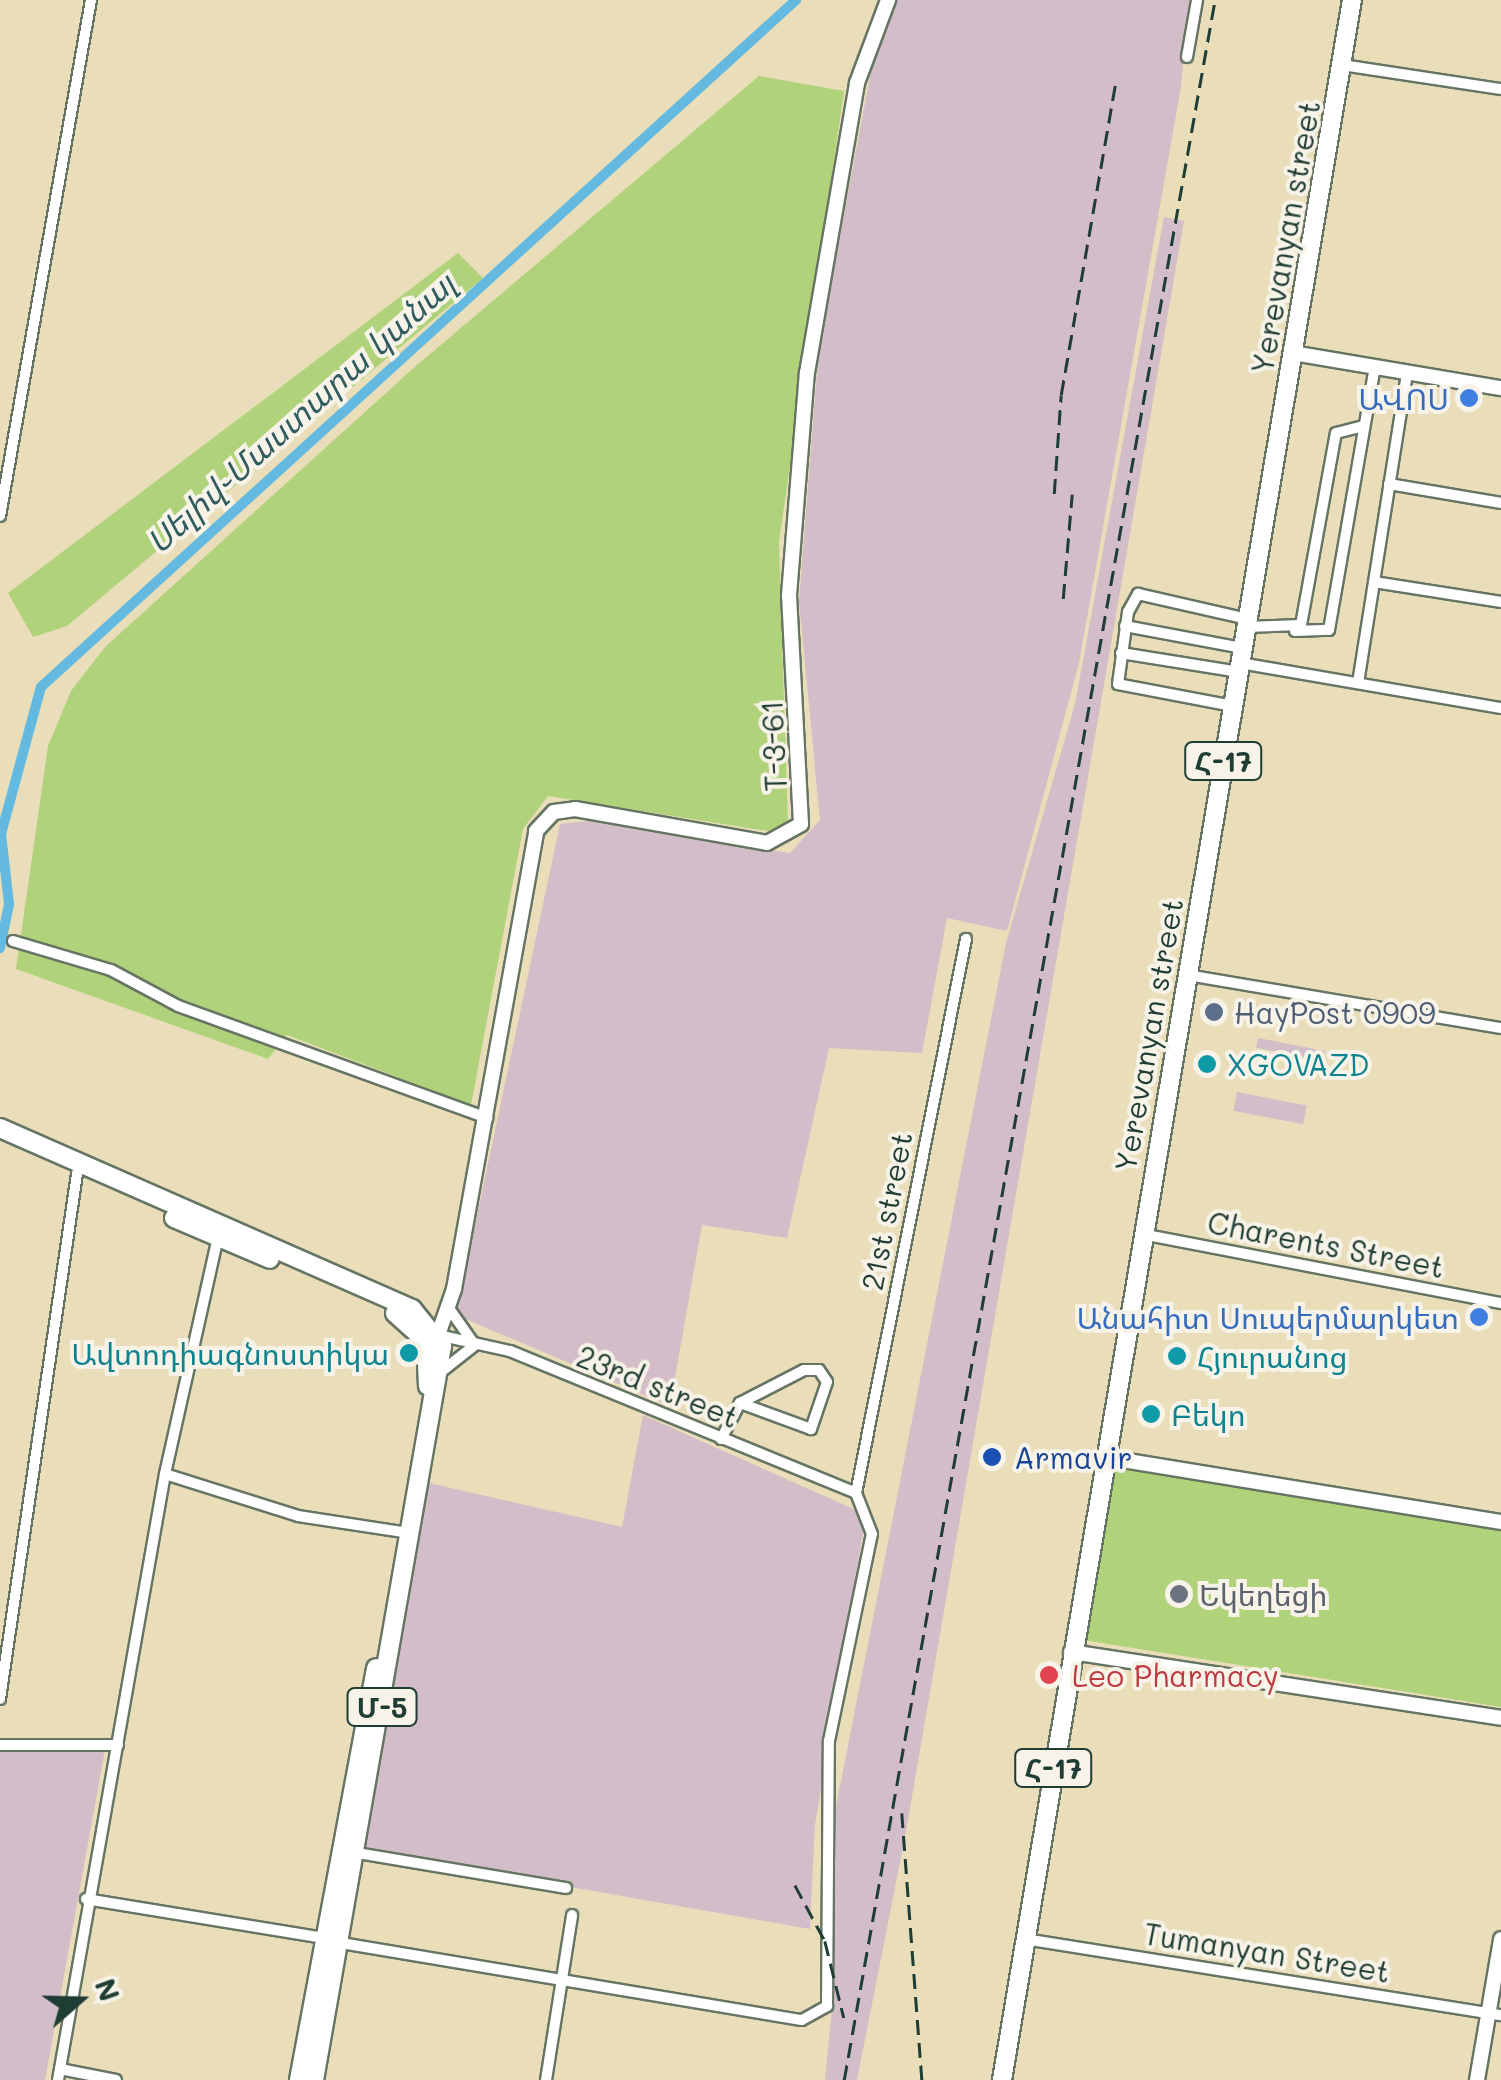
<!DOCTYPE html>
<html>
<head>
<meta charset="utf-8">
<style>
  body { margin:0 }
  #map { position:relative; width:1501px; height:2080px; overflow:hidden; background:#e9deb9; font-family:Mali,"Noto Sans Armenian",sans-serif }
  div>[style] { position:absolute }
  .industrial>* { inset:0; background:#d2bdc8; transform-origin:0 0 }
  .green>* { inset:0; background:#b0d27a }
  .canal>* { height:10px; margin:-5px; padding:0 5px; transform-origin:5px; border-radius:5px; background:#63b9df }
  .roads { filter:drop-shadow(2px 0 #667563) drop-shadow(-2px 0 #667563) drop-shadow(0 2px #667563) drop-shadow(0 -2px #667563) }
  .street>* { height:10px; margin:-5px; padding:0 5px; transform-origin:5px; border-radius:5px; background:#fff }
  .secondary>* { height:14px; margin:-7px; padding:0 7px; transform-origin:7px; border-radius:7px; background:#fff }
  .highway>* { height:18px; margin:-9px; padding:0 9px; transform-origin:9px; border-radius:9px; background:#fff }
  .rail>* { height:2.5px; margin-top:-1.25px; transform-origin:0; background:repeating-linear-gradient(90deg,#1f3d34 0 15px,transparent 0 23px) }
  .dots>* { width:28px; height:28px; translate:-50% -50%; box-sizing:border-box; border:5px solid #f7f3e8; border-radius:50% }
  span { translate:-50% -50%; white-space:nowrap; text-align:center; line-height:1.15; -webkit-text-stroke:8px #f7f3e8; paint-order:stroke }
  .shield-label span { padding:2px 8px; background:#f7f3e8; border:2px solid; border-radius:8px; -webkit-text-stroke-width:0 }
  .shield-label { font-size:28px; color:#1f3d34; font-weight:700 }
  .street-label { font-size:30px; color:#1f3d34 }
  .shop-label { font-size:30px; color:#366cbe }
  .right { translate:-100% -50%; text-align:right }
  .service-label { font-size:30px; color:#4e5e75 }
  .left { translate:0 -50%; text-align:left }
  .culture-label { font-size:30px; color:#0d838f }
  .transit-label { font-size:30px; color:#164399 }
  .worship-label { font-size:30px; color:#5b616d }
  .health-label { font-size:30px; color:#be3a42 }
  .water-label { font-size:32px; color:#305c5f; font-style:italic }
  .north { position:absolute; left:30px; top:1950px; width:100px; height:100px; -webkit-text-stroke:8px #f7f3e8; paint-order:stroke; rotate:70deg; font-size:28px; font-weight:700; line-height:40px; text-align:center; color:#1f3d34 }
  .north::after { content:''; display:block; margin:auto; width:35px; height:45px; background:#1f3d34; clip-path:polygon(50% 0,100% 100%,50% 72%,0 100%) }
</style>
</head>
<body>
<div id="map">
  <div class="industrial">
    <i style="clip-path:polygon(895px 0,1189px 0,1181px 87px,1079px 663px,1007px 931px,947px 918px,922px 1053px,829px 1048px,787px 1238px,702px 1225px,670px 1406px,456px 1315px,560px 824px,589px 821px,790px 853px,820px 820px,799px 601px,819px 346px,875px 50px)"></i>
    <i style="clip-path:polygon(1164px 217px,1184px 221px,905px 1837px,857px 2080px,825px 2080px,835px 1978px,830px 1837px,1006px 943px,1075px 704px)"></i>
    <i style="left:1258px;top:1038px;width:68px;height:10px;rotate:11deg"></i>
    <i style="left:1237px;top:1092px;width:71px;height:19px;rotate:11deg"></i>
    <i style="clip-path:polygon(643px 1415px,858px 1511px,863px 1532px,815px 1825px,810px 1929px,360px 1850px,429px 1483px,622px 1527px)"></i>
    <i style="clip-path:polygon(105px 1750px,45px 2080px,0 2080px,0 1752px)"></i>
  </div>
  <div class="green">
    <i style="clip-path:polygon(759px 76px,844px 91px,779px 542px,788px 824px,774px 832px,548px 796px,523px 829px,471px 1105px,287px 1035px,268px 1059px,16px 969px,48px 746px,71px 691px,105px 647px,417px 365px)"></i>
    <i style="clip-path:polygon(458px 253px,483px 278px,67px 626px,33px 637px,8px 593px)"></i>
    <i style="clip-path:polygon(1127px 1464px,1501px 1527px,1501px 1707px,1083px 1640px,1107px 1477px)"></i>
  </div>
  <div class="canal">
    <i style="left:0;top:948px;width:45px;rotate:-78.4deg"></i>
    <i style="left:9px;top:904px;width:70px;rotate:-96.5deg"></i>
    <i style="left:1px;top:834px;width:152px;rotate:-74.8deg"></i>
    <i style="left:41px;top:687px;width:1021px;rotate:-42.3deg"></i>
  </div>
  <div class="roads">
    <div class="street">
      <i style="left:1187px;top:57px;width:58px;rotate:-80deg"></i>
      <i style="left:1342px;top:65px;width:161px;rotate:8.6deg"></i>
      <i style="left:1389px;top:484px;width:114px;rotate:9.6deg"></i>
      <i style="left:0;top:516px;width:524px;rotate:-80deg"></i>
      <i style="left:1374px;top:582px;width:129px;rotate:8.9deg"></i>
      <i style="left:1125px;top:626px;width:120px;rotate:10.6deg"></i>
      <i style="left:1246px;top:627px;width:55px;rotate:-2.1deg"></i>
      <i style="left:1301px;top:625px;width:195px;rotate:-79.7deg"></i>
      <i style="left:1336px;top:433px;width:25px;rotate:-14deg"></i>
      <i style="left:1295px;top:631px;width:34px;rotate:-2deg"></i>
      <i style="left:1329px;top:630px;width:268px;rotate:-80.1deg"></i>
      <i style="left:1121px;top:653px;width:120px;rotate:9.1deg"></i>
      <i style="left:1240px;top:663px;width:265px;rotate:9.8deg"></i>
      <i style="left:1358px;top:683px;width:315px;rotate:-81deg"></i>
      <i style="left:1233px;top:706px;width:117px;rotate:-169.2deg"></i>
      <i style="left:1118px;top:684px;width:73px;rotate:-82.1deg"></i>
      <i style="left:1128px;top:612px;width:21px;rotate:-61deg"></i>
      <i style="left:1138px;top:594px;width:113px;rotate:12.8deg"></i>
      <i style="left:13px;top:941px;width:102px;rotate:16.5deg"></i>
      <i style="left:111px;top:970px;width:76px;rotate:28.2deg"></i>
      <i style="left:178px;top:1006px;width:329px;rotate:19.9deg"></i>
      <i style="left:1187px;top:975px;width:318px;rotate:9.6deg"></i>
      <i style="left:1142px;top:1234px;width:366px;rotate:10.9deg"></i>
      <i style="left:448px;top:1307px;width:42px;rotate:54.8deg"></i>
      <i style="left:438px;top:1335px;width:74px;rotate:12.5deg"></i>
      <i style="left:510px;top:1351px;width:374px;rotate:22.3deg"></i>
      <i style="left:442px;top:1371px;width:42px;rotate:-38.2deg"></i>
      <i style="left:721px;top:1439px;width:41px;rotate:-62.2deg"></i>
      <i style="left:740px;top:1403px;width:72px;rotate:-27.3deg"></i>
      <i style="left:804px;top:1370px;width:15px"></i>
      <i style="left:819px;top:1370px;width:14px;rotate:56deg"></i>
      <i style="left:827px;top:1382px;width:50px;rotate:108.8deg"></i>
      <i style="left:811px;top:1429px;width:76px;rotate:-159.9deg"></i>
      <i style="left:165px;top:1474px;width:139px;rotate:17.5deg"></i>
      <i style="left:298px;top:1516px;width:105px;rotate:8.7deg"></i>
      <i style="left:856px;top:1493px;width:565px;rotate:-78.77deg"></i>
      <i style="left:0;top:1699px;width:531px;rotate:-81.66deg"></i>
      <i style="left:0;top:1745px;width:118px"></i>
      <i style="left:357px;top:1853px;width:212px;rotate:9.5deg"></i>
      <i style="left:86px;top:1899px;width:241px;rotate:9.3deg"></i>
      <i style="left:1025px;top:1939px;width:482px;rotate:9.1deg"></i>
      <i style="left:341px;top:1943px;width:467px;rotate:9.5deg"></i>
      <i style="left:802px;top:2020px;width:29px;rotate:-29deg"></i>
      <i style="left:827px;top:2006px;width:265px;rotate:-89.6deg"></i>
      <i style="left:829px;top:1741px;width:211px;rotate:-78.3deg"></i>
      <i style="left:872px;top:1534px;width:44px;rotate:-111.3deg"></i>
      <i style="left:60px;top:2069px;width:57px;rotate:11.1deg"></i>
      <i style="left:58px;top:2080px;width:615px;rotate:-79.99deg"></i>
      <i style="left:165px;top:1474px;width:243px;rotate:-77.4deg"></i>
      <i style="left:546px;top:2080px;width:167px;rotate:-81deg"></i>
    </div>
    <div class="secondary">
      <i style="left:1293px;top:353px;width:211px;rotate:9.6deg"></i>
      <i style="left:438px;top:1335px;width:49px;rotate:-70.8deg"></i>
      <i style="left:454px;top:1289px;width:465px;rotate:-79.8deg"></i>
      <i style="left:536px;top:831px;width:26px;rotate:-47deg"></i>
      <i style="left:554px;top:812px;width:21px;rotate:-8deg"></i>
      <i style="left:575px;top:809px;width:195px;rotate:10deg"></i>
      <i style="left:767px;top:843px;width:39px;rotate:-29deg"></i>
      <i style="left:801px;top:824px;width:229px;rotate:-93deg"></i>
      <i style="left:789px;top:595px;width:223px;rotate:-85.4deg"></i>
      <i style="left:807px;top:373px;width:294px;rotate:-80.2deg"></i>
      <i style="left:857px;top:83px;width:89px;rotate:-69.5deg"></i>
      <i style="left:1104px;top:1457px;width:402px;rotate:9.3deg"></i>
      <i style="left:1071px;top:1652px;width:435px;rotate:8.7deg"></i>
      <i style="left:1477px;top:2080px;width:143px;rotate:-80.3deg"></i>
    </div>
    <div class="highway">
      <i style="left:0;top:1128px;width:450px;rotate:23.7deg"></i>
      <i style="left:412px;top:1309px;width:48px;rotate:51deg"></i>
      <i style="left:442px;top:1346px;width:745px;rotate:99.89deg"></i>
      <i style="left:174px;top:1218px;width:104px;rotate:23.1deg"></i>
      <i style="left:395px;top:1313px;width:42px;rotate:42.1deg"></i>
      <i style="left:426px;top:1341px;width:45px;rotate:87.5deg"></i>
      <i style="left:299px;top:2080px;width:419px;rotate:-79.4deg"></i>
      <i style="left:1002px;top:2080px;width:2109px;rotate:-80.45deg"></i>
    </div>
  </div>
  <div class="rail">
    <i style="left:1054px;top:494px;width:99px;rotate:-86deg"></i>
    <i style="left:1061px;top:395px;width:315px;rotate:-80.1deg"></i>
    <i style="left:1063px;top:599px;width:105px;rotate:-85.1deg"></i>
    <i style="left:902px;top:1813px;width:268px;rotate:85.7deg"></i>
    <i style="left:795px;top:1885px;width:64px;rotate:61.8deg"></i>
    <i style="left:825px;top:1941px;width:79px;rotate:76.1deg"></i>
    <i style="left:844px;top:2080px;width:2113px;rotate:-79.89deg"></i>
  </div>
  <div class="dots">
    <i style="left:1469px;top:398px;background:#3f7fe0"></i>
    <i style="left:1214px;top:1012px;background:#5c6f8a"></i>
    <i style="left:1207px;top:1064px;background:#0f9aa8"></i>
    <i style="left:1479px;top:1317px;background:#3f7fe0"></i>
    <i style="left:409px;top:1353px;background:#0f9aa8"></i>
    <i style="left:1177px;top:1356px;background:#0f9aa8"></i>
    <i style="left:1151px;top:1414px;background:#0f9aa8"></i>
    <i style="left:992px;top:1457px;background:#1a4fb4"></i>
    <i style="left:1179px;top:1594px;background:#6b7280"></i>
    <i style="left:1049px;top:1675px;background:#e0444e"></i>
  </div>
  <div class="shield-label">
    <span style="left:1223px;top:761px">Հ-17</span>
    <span style="left:382px;top:1707px">Մ-5</span>
    <span style="left:1053px;top:1768px">Հ-17</span>
  </div>
  <div class="street-label">
    <span style="left:1285px;top:237px;rotate:-80deg">Yerevanyan street</span>
    <span style="left:773px;top:746px;rotate:-93deg">T-3-61</span>
    <span style="left:1148px;top:1035px;rotate:-80deg">Yerevanyan street</span>
    <span style="left:886px;top:1211px;rotate:-79deg">21st street</span>
    <span style="left:1326px;top:1244px;rotate:11deg">Charents Street</span>
    <span style="left:658px;top:1386px;rotate:22deg">23rd street</span>
    <span style="left:1267px;top:1952px;rotate:9deg">Tumanyan Street</span>
  </div>
  <div class="shop-label">
    <span class="right" style="left:1449px;top:398px">ԱՎՈՍ</span>
    <span class="right" style="left:1459px;top:1317px">Անահիտ Սուպերմարկետ</span>
  </div>
  <div class="service-label">
    <span class="left" style="left:1234px;top:1012px">HayPost 0909</span>
  </div>
  <div class="culture-label">
    <span class="left" style="left:1227px;top:1064px">XGOVAZD</span>
    <span class="right" style="left:389px;top:1353px">Ավտոդիագնոստիկա</span>
    <span class="left" style="left:1197px;top:1356px">Հյուրանոց</span>
    <span class="left" style="left:1171px;top:1414px">Բեկո</span>
  </div>
  <div class="transit-label">
    <span class="left" style="left:1014px;top:1457px">Armavir</span>
  </div>
  <div class="worship-label">
    <span class="left" style="left:1199px;top:1594px">Եկեղեցի</span>
  </div>
  <div class="health-label">
    <span class="left" style="left:1072px;top:1675px">Leo Pharmacy</span>
  </div>
  <div class="water-label">
    <span style="left:300px;top:412px;rotate:-42deg">Սելիվ֊Մաստարա կանալ</span>
  </div>
  <div class="north">N</div>
</div>
</body>
</html>
